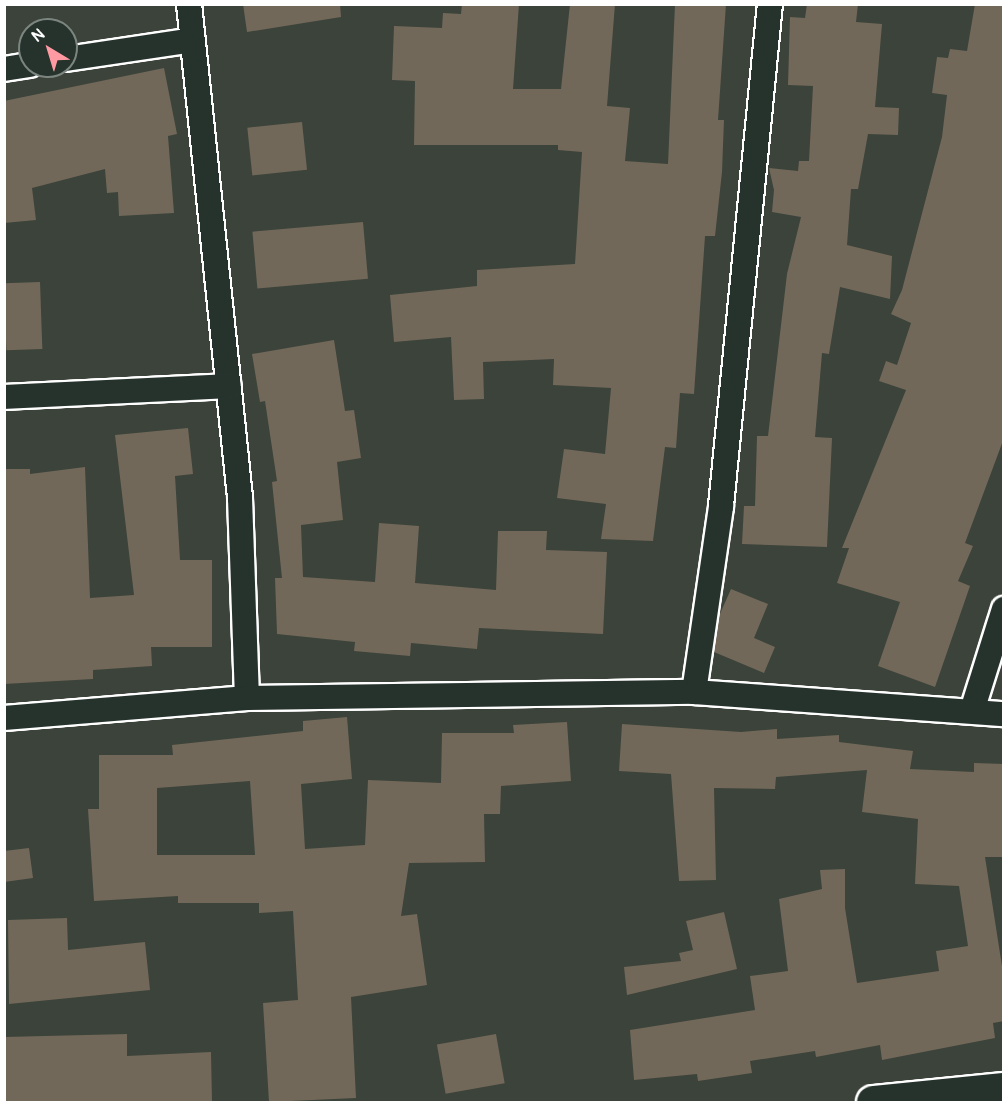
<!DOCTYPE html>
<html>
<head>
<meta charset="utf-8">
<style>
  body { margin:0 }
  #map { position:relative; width:1008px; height:1107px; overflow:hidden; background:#3c433a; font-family:Pangolin,sans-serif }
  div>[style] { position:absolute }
  .building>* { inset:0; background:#716859; transform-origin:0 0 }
  .roads { filter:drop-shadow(2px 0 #fff) drop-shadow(-2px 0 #fff) drop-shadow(0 2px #fff) drop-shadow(0 -2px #fff) }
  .street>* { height:24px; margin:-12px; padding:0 12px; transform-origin:12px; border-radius:12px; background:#26332d }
  .secondary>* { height:33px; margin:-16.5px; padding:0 16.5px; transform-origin:16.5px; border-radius:16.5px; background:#26332d }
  span { translate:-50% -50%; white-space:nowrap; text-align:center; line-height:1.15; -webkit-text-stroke:5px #26332d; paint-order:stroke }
  .frame { position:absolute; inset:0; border:6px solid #fff; pointer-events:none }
  .north { position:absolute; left:18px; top:18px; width:60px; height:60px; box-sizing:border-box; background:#26332d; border:2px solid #7d8581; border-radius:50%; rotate:322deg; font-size:16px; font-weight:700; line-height:24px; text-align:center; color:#fff }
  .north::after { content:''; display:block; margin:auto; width:21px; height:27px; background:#ff9aa2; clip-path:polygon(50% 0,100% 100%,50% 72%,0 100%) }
</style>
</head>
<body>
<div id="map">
  <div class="building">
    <i style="clip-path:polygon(243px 4px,340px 4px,341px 17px,247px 32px)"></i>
    <i style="clip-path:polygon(462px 4px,519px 4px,513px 89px,561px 89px,570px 4px,615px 4px,607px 106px,630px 108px,625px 161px,668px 164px,675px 4px,726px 4px,718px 120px,724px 120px,722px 172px,715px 236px,705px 236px,694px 394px,680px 393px,676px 448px,665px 447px,653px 541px,601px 539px,606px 504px,557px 498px,564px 449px,605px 454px,611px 388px,553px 385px,554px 359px,483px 362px,484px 399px,454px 400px,451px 337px,394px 342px,390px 295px,477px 286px,477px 270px,575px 264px,582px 152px,558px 150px,558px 145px,414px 145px,415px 81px,392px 80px,394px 26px,442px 28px,443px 13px,461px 14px)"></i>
    <i style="clip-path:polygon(807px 4px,858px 4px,856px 22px,882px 24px,875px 107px,899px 108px,898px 135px,868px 134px,858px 189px,851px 189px,847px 245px,892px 256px,890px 299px,840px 287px,829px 354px,822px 353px,815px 437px,832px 438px,827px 547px,742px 544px,744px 506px,755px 506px,757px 436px,768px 436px,787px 274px,801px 217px,772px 212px,774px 190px,769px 168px,798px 171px,799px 161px,809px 161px,813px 86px,788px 85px,790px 17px,805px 18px)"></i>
    <i style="clip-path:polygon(975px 4px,1004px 4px,1004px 438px,965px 543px,973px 546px,958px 581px,970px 586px,935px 687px,878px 666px,900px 602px,837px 583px,849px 548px,842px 548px,906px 390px,879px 381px,886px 361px,897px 365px,911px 323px,891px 314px,902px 290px,942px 137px,947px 95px,932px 93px,937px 57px,948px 58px,950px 49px,967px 51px)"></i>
    <i style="clip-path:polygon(164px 68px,177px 134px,168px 136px,174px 213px,119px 216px,118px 192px,107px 193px,105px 169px,32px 188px,36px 220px,4px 223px,4px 101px)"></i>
    <i style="left:302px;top:122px;width:48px;height:55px;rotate:84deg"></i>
    <i style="left:363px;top:222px;width:57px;height:111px;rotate:85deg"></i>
    <i style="left:40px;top:282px;width:67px;height:36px;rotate:88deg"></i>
    <i style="clip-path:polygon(334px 340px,345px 411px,354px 410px,361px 458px,337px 462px,343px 520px,301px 525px,303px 577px,375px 582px,379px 523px,419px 526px,415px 583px,496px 590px,498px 531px,547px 531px,546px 550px,607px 552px,603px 634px,479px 628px,477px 649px,411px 643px,410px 656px,354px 651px,355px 642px,277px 634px,275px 578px,282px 578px,272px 482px,277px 481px,265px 401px,260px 402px,252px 354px)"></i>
    <i style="clip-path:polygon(188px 428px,193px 474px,175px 476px,180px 560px,212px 560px,212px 647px,151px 647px,152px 666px,93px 670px,93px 679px,4px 684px,4px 469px,30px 469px,30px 474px,85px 467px,90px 598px,134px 595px,115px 435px)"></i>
    <i style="clip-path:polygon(731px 589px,768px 604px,754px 638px,775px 647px,764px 673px,714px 652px,719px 616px)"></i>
    <i style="clip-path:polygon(evenodd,347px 717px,352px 779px,301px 784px,305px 849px,365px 845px,368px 780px,441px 783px,442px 733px,514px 733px,513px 725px,567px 722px,571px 781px,501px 786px,500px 814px,484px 814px,485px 862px,409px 863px,401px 916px,417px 914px,427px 985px,351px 997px,356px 1098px,269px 1102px,263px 1003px,298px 1000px,293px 911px,259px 913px,259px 903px,178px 903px,178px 896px,94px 901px,88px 809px,99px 809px,99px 755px,173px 755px,172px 745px,303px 731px,303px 721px,347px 717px,250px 781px,255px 855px,157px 855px,157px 788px,250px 781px)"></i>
    <i style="clip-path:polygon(622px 724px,741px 732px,777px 729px,777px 739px,839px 735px,839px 742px,913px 751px,910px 769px,974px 772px,974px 763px,1004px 764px,1004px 857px,985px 857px,1004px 979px,1004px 1021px,993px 1023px,995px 1038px,882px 1060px,880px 1045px,816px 1057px,815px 1051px,750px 1061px,752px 1073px,698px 1081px,697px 1074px,634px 1080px,630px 1030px,755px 1010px,750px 976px,788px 971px,779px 899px,822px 889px,820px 870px,845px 869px,845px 908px,857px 983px,939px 971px,936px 951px,968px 946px,959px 886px,915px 884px,918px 819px,862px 812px,867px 770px,776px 777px,775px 789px,714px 788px,716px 880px,679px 881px,671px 774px,619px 771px)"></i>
    <i style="clip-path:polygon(29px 848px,33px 878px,4px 882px,4px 851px)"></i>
    <i style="clip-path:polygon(724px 912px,737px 969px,627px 995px,624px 967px,681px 961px,679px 953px,693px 950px,686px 921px)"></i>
    <i style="clip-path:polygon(67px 918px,68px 950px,145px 942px,150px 990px,9px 1004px,8px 920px)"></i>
    <i style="clip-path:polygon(127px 1034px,127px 1056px,211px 1052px,212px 1102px,4px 1102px,4px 1037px)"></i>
    <i style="left:496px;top:1034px;width:50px;height:60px;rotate:80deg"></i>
  </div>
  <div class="roads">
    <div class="street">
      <i style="left:189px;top:4px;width:497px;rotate:84.1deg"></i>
      <i style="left:240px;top:498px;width:200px;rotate:88deg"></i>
      <i style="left:66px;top:59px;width:128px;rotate:-8.5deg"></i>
      <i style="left:4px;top:69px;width:26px;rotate:-9deg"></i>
      <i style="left:4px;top:397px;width:225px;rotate:-2.8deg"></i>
      <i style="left:694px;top:692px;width:188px;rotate:-81.7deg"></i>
      <i style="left:721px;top:506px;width:504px;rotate:-84.43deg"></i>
      <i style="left:972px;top:711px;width:107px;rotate:-72.6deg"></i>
      <i style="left:4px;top:718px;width:244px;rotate:-4.7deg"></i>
      <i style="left:247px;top:698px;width:447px;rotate:-0.8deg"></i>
      <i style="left:694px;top:692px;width:311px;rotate:4.1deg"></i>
    </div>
    <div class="secondary">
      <i style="left:873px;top:1102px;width:132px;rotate:-5.7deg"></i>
    </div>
  </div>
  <div class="frame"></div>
  <div class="north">N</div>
</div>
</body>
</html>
